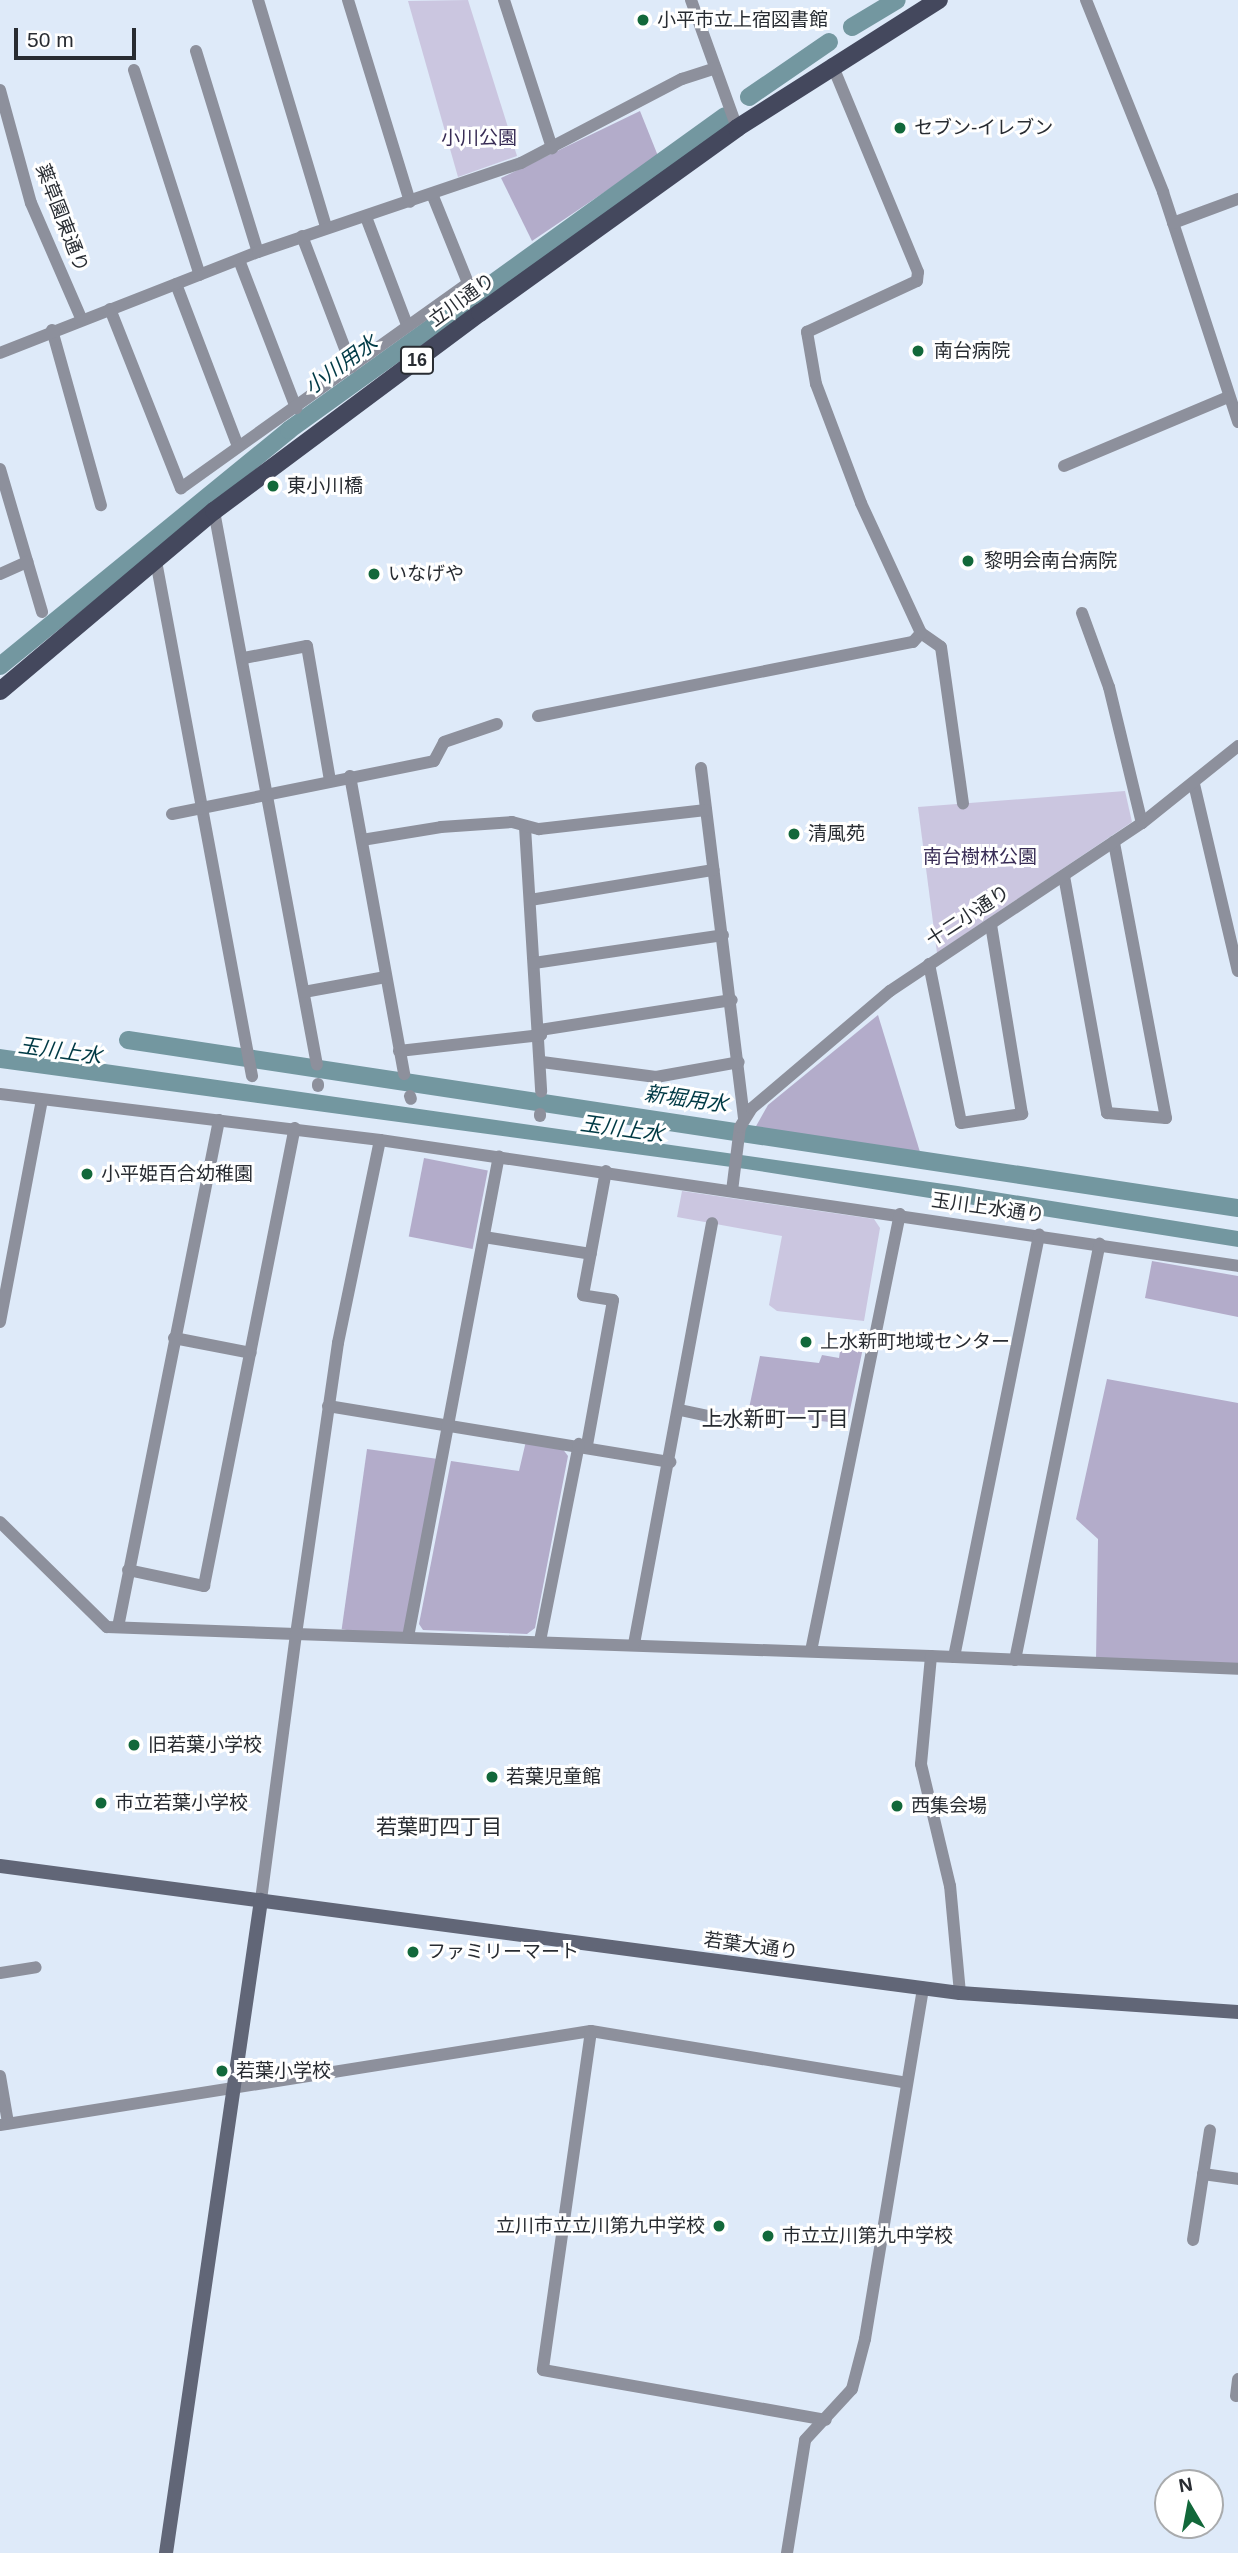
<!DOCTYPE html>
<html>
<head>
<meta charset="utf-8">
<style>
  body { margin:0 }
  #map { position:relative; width:1238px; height:2553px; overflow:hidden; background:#deeaf9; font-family:Arial,"Noto Sans JP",sans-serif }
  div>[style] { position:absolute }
  .green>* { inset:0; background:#cbc6e0 }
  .forest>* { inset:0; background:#b3acca; transform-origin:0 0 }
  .water>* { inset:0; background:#7397a0 }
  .canal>* { height:18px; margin:-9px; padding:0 9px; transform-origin:9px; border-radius:9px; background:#7397a0 }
  .street>* { height:12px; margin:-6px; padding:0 6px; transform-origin:6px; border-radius:6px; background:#8d909c }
  .secondary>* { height:14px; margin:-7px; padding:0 7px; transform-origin:7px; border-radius:7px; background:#616677 }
  .primary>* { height:18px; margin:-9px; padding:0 9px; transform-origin:9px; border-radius:9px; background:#44485d }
  .dots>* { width:19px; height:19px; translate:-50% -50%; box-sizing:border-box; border:4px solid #fff; border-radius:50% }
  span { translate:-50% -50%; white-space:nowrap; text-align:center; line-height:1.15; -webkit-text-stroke:6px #fff; paint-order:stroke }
  .shield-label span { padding:2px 5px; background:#fff; border:2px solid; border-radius:5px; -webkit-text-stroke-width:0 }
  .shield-label { font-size:18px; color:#282c32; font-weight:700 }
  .poi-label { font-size:19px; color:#282c32 }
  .left { translate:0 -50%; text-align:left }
  .right { translate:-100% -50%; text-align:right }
  .park-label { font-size:19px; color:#392d56 }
  .street-label { font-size:19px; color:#282c32 }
  .water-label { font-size:21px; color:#003a45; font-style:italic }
  .neighbourhood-label { font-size:21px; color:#282c32 }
  .north { position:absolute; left:1154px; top:2469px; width:70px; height:70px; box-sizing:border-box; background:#fff; border:2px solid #a9abad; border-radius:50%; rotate:350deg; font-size:19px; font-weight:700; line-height:28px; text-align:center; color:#282c32 }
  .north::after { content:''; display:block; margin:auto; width:24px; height:32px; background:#12683a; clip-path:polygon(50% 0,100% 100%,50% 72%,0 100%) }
  .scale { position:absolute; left:14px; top:28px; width:122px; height:32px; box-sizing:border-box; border:4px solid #282c32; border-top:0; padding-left:9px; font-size:21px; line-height:24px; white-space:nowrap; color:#282c32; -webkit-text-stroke:5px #fff; paint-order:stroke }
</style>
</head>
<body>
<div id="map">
  <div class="green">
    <i style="clip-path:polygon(468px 0,517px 156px,458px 177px,408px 1px)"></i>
    <i style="clip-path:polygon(1125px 791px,1132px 822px,937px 953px,918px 807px)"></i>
    <i style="clip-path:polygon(682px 1191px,874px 1219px,880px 1228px,864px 1321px,777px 1311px,769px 1305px,782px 1236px,677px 1217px)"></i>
  </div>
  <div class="forest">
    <i style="clip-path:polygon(640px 111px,658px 156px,532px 241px,501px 178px)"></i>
    <i style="clip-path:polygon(878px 1015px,920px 1152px,755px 1128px,768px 1105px)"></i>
    <i style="left:424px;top:1158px;width:65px;height:80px;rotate:11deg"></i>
    <i style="clip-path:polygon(1152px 1261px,1238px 1276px,1238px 1317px,1145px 1298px)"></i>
    <i style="clip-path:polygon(841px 1344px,863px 1348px,847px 1424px,748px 1413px,760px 1356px,819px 1363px,822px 1355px,839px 1358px)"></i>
    <i style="clip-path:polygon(1107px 1379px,1238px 1403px,1238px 1666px,1096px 1660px,1098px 1539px,1076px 1519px)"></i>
    <i style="clip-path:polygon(526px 1441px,562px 1448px,568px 1456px,535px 1628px,527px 1634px,423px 1630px,419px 1624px,451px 1461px,519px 1471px)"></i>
    <i style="left:367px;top:1449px;width:70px;height:182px;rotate:8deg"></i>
  </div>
  <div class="water">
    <i style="clip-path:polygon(0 1049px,958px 1186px,1238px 1231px,1238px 1247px,746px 1169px,0 1068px)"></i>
  </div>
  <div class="canal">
    <i style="left:852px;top:27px;width:52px;rotate:-31deg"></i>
    <i style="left:749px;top:97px;width:97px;rotate:-34.5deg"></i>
    <i style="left:0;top:666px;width:373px;rotate:-39.2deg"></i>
    <i style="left:289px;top:430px;width:537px;rotate:-35.76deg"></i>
    <i style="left:128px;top:1040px;width:1123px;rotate:8.61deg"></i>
  </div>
  <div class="street">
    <i style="left:258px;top:0;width:237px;rotate:73.3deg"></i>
    <i style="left:348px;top:0;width:211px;rotate:72.9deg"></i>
    <i style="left:504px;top:0;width:156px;rotate:72deg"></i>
    <i style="left:691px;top:0;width:136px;rotate:70.2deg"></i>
    <i style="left:1086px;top:0;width:207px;rotate:68.1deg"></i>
    <i style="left:1163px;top:192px;width:242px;rotate:71.9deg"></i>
    <i style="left:196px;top:51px;width:210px;rotate:72.9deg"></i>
    <i style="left:134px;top:70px;width:215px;rotate:72.2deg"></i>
    <i style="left:0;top:90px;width:117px;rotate:74.7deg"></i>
    <i style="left:31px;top:203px;width:125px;rotate:66.5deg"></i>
    <i style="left:366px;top:217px;width:116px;rotate:69.2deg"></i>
    <i style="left:1173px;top:223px;width:69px;rotate:-20.3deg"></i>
    <i style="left:302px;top:236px;width:140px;rotate:69.1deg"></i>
    <i style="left:239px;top:260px;width:159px;rotate:68.9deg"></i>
    <i style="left:176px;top:284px;width:171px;rotate:69.1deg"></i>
    <i style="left:110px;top:309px;width:193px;rotate:68.4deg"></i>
    <i style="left:181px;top:488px;width:353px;rotate:-35.5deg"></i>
    <i style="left:468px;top:283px;width:96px;rotate:-112deg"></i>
    <i style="left:52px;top:330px;width:182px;rotate:74.4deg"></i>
    <i style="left:0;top:353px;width:277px;rotate:-21.4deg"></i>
    <i style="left:258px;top:252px;width:278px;rotate:-18.7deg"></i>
    <i style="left:521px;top:163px;width:182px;rotate:-27.6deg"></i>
    <i style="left:682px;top:79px;width:35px;rotate:-18deg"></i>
    <i style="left:1064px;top:466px;width:178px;rotate:-22.8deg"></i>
    <i style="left:0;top:469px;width:149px;rotate:73.6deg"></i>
    <i style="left:214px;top:511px;width:563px;rotate:79.47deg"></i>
    <i style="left:156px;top:561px;width:524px;rotate:79.44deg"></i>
    <i style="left:0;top:574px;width:30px;rotate:-24deg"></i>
    <i style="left:1082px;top:613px;width:79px;rotate:70deg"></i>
    <i style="left:1109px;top:687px;width:140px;rotate:76.4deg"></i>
    <i style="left:921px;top:633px;width:24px;rotate:35deg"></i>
    <i style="left:941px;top:647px;width:158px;rotate:82deg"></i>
    <i style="left:244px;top:658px;width:64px;rotate:-10.8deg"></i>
    <i style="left:307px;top:646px;width:137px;rotate:80.3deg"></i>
    <i style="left:538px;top:716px;width:382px;rotate:-11.2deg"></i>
    <i style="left:913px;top:642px;width:12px;rotate:-48deg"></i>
    <i style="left:921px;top:633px;width:143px;rotate:-114.8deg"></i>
    <i style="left:861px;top:503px;width:127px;rotate:-110.7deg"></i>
    <i style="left:816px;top:384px;width:53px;rotate:-99.8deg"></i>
    <i style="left:807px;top:332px;width:121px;rotate:-24.9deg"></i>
    <i style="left:917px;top:281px;width:9px;rotate:-84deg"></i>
    <i style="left:918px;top:272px;width:225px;rotate:-112.5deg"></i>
    <i style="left:701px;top:768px;width:352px;rotate:83deg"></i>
    <i style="left:350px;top:776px;width:303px;rotate:79.7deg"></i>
    <i style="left:1194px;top:784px;width:192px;rotate:76.8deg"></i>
    <i style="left:172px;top:814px;width:267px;rotate:-11.4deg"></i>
    <i style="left:434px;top:761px;width:21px;rotate:-62deg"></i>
    <i style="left:444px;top:742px;width:56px;rotate:-18.8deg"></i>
    <i style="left:525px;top:827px;width:265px;rotate:86.5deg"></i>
    <i style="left:362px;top:840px;width:80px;rotate:-9.3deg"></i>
    <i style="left:441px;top:827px;width:71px;rotate:-4deg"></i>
    <i style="left:512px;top:822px;width:28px;rotate:15deg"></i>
    <i style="left:539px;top:829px;width:168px;rotate:-6.5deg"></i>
    <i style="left:1064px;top:876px;width:241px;rotate:79.7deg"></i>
    <i style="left:1107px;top:1113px;width:59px;rotate:4.8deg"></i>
    <i style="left:1166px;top:1118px;width:281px;rotate:-100.7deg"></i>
    <i style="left:530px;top:900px;width:186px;rotate:-9.3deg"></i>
    <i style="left:534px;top:963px;width:191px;rotate:-8.4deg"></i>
    <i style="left:929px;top:964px;width:162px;rotate:78.6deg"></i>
    <i style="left:961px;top:1123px;width:62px;rotate:-8.4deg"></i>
    <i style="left:1022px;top:1114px;width:192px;rotate:-99.3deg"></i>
    <i style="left:304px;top:992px;width:83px;rotate:-10.4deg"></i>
    <i style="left:540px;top:1030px;width:194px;rotate:-8.9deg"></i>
    <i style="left:399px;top:1051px;width:143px;rotate:-6.4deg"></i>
    <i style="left:542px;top:1062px;width:115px;rotate:7.5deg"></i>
    <i style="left:656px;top:1077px;width:84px;rotate:-10.2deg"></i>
    <i style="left:318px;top:1084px;width:2px;rotate:90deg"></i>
    <i style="left:0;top:1094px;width:383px;rotate:6.9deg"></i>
    <i style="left:380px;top:1140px;width:867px;rotate:8.35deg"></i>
    <i style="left:410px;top:1096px;width:3px;rotate:72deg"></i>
    <i style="left:540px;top:1116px;width:2px;rotate:-90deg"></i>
    <i style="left:380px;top:1140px;width:207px;rotate:101.7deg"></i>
    <i style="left:338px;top:1343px;width:294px;rotate:98.2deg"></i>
    <i style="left:296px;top:1634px;width:635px;rotate:1.98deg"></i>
    <i style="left:732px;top:1191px;width:64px;rotate:-82.9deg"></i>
    <i style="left:740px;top:1127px;width:22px;rotate:-58deg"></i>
    <i style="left:752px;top:1108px;width:181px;rotate:-40.3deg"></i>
    <i style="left:890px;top:991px;width:303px;rotate:-33.7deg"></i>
    <i style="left:1142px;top:823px;width:123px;rotate:-38.7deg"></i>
    <i style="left:484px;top:1237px;width:108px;rotate:9deg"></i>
    <i style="left:0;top:1322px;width:226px;rotate:-79.3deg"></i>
    <i style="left:174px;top:1338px;width:78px;rotate:11deg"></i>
    <i style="left:328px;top:1406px;width:347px;rotate:9.3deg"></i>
    <i style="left:680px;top:1410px;width:62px;rotate:12deg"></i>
    <i style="left:587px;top:1445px;width:147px;rotate:-79.8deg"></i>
    <i style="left:613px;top:1300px;width:30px;rotate:-171deg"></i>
    <i style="left:583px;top:1295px;width:126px;rotate:-79.5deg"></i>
    <i style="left:0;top:1522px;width:150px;rotate:44.5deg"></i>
    <i style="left:107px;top:1627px;width:189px;rotate:2.1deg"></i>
    <i style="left:296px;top:1634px;width:268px;rotate:97.5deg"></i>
    <i style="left:128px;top:1570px;width:78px;rotate:11.9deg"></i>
    <i style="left:204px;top:1586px;width:467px;rotate:-78.8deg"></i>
    <i style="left:118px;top:1627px;width:517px;rotate:-78.73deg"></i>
    <i style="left:408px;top:1637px;width:489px;rotate:-79.3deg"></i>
    <i style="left:540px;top:1641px;width:201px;rotate:-78.8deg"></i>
    <i style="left:634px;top:1644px;width:428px;rotate:-79.5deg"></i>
    <i style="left:811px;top:1651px;width:446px;rotate:-78.5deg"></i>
    <i style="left:954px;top:1657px;width:431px;rotate:-78.6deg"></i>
    <i style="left:1015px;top:1660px;width:425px;rotate:-78.5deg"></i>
    <i style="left:0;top:1973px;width:36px;rotate:-9deg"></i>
    <i style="left:960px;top:1993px;width:107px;rotate:-95.3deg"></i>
    <i style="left:950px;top:1886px;width:125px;rotate:-103.4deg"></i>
    <i style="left:921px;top:1764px;width:108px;rotate:-84.7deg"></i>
    <i style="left:931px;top:1656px;width:307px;rotate:2.4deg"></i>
    <i style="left:591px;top:2031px;width:316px;rotate:9.3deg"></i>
    <i style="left:0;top:2076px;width:48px;rotate:80.3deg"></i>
    <i style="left:0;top:2125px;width:598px;rotate:-9.04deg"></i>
    <i style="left:591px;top:2031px;width:342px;rotate:98.1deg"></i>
    <i style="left:543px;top:2370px;width:287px;rotate:10deg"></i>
    <i style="left:1203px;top:2174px;width:35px;rotate:8deg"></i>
    <i style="left:1193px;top:2240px;width:111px;rotate:-81.2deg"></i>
    <i style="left:1236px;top:2396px;width:17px;rotate:-83deg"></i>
    <i style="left:787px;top:2553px;width:114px;rotate:-80.9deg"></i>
    <i style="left:805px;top:2440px;width:69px;rotate:-47.3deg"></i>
    <i style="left:852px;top:2389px;width:52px;rotate:-75.4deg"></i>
    <i style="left:865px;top:2339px;width:356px;rotate:-80.6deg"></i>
  </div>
  <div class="secondary">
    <i style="left:0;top:1866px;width:968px;rotate:7.54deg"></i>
    <i style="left:960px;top:1993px;width:279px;rotate:3.9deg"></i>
    <i style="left:166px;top:2553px;width:660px;rotate:-81.72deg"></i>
  </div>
  <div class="primary">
    <i style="left:0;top:691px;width:280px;rotate:-40.1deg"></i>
    <i style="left:214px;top:511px;width:332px;rotate:-36.7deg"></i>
    <i style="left:480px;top:313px;width:317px;rotate:-35.7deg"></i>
    <i style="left:737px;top:128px;width:239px;rotate:-32.4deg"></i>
  </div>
  <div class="dots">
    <i style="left:643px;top:20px;background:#12683a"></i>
    <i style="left:900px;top:128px;background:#12683a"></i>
    <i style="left:918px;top:351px;background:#12683a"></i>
    <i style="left:273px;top:486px;background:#12683a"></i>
    <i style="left:968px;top:561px;background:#12683a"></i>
    <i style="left:374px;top:574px;background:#12683a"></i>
    <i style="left:794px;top:834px;background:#12683a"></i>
    <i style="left:87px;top:1174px;background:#12683a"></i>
    <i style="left:806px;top:1342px;background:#12683a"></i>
    <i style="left:134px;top:1745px;background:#12683a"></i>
    <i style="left:492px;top:1777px;background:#12683a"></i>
    <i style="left:101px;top:1803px;background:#12683a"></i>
    <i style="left:897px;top:1806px;background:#12683a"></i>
    <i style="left:413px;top:1952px;background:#12683a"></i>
    <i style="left:222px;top:2071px;background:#12683a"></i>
    <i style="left:719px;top:2226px;background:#12683a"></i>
    <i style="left:768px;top:2236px;background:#12683a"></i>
  </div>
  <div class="shield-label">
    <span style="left:417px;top:360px">16</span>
  </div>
  <div class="poi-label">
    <span class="left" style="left:657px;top:20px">小平市立上宿図書館</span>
    <span class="left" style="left:914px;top:128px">セブン-イレブン</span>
    <span class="left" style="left:934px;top:351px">南台病院</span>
    <span class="left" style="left:287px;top:486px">東小川橋</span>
    <span class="left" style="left:984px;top:561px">黎明会南台病院</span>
    <span class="left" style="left:388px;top:574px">いなげや</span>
    <span class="left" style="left:808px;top:834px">清風苑</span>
    <span class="left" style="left:101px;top:1174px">小平姫百合幼稚園</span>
    <span class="left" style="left:820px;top:1342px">上水新町地域センター</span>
    <span class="left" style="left:148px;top:1745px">旧若葉小学校</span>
    <span class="left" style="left:506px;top:1777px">若葉児童館</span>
    <span class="left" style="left:115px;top:1803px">市立若葉小学校</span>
    <span class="left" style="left:911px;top:1806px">西集会場</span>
    <span class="left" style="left:427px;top:1952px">ファミリーマート</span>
    <span class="left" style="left:236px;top:2071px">若葉小学校</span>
    <span class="right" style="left:705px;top:2226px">立川市立立川第九中学校</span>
    <span class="left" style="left:782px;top:2236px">市立立川第九中学校</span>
  </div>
  <div class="park-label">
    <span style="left:479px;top:138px">小川公園</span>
    <span style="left:980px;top:857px">南台樹林公園</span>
  </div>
  <div class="street-label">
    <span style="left:62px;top:218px;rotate:69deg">薬草園東通り</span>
    <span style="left:462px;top:300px;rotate:-36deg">立川通り</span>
    <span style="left:968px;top:916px;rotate:-33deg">十二小通り</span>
    <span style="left:988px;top:1208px;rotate:8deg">玉川上水通り</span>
    <span style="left:751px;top:1946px;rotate:8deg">若葉大通り</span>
  </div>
  <div class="water-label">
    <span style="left:341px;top:365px;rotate:-36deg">小川用水</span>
    <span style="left:60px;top:1051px;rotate:8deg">玉川上水</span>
    <span style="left:686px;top:1099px;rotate:8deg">新堀用水</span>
    <span style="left:622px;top:1129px;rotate:8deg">玉川上水</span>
  </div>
  <div class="neighbourhood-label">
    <span style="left:775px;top:1419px">上水新町一丁目</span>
    <span style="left:439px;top:1827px">若葉町四丁目</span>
  </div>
  <div class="north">N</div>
  <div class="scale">50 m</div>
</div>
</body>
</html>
